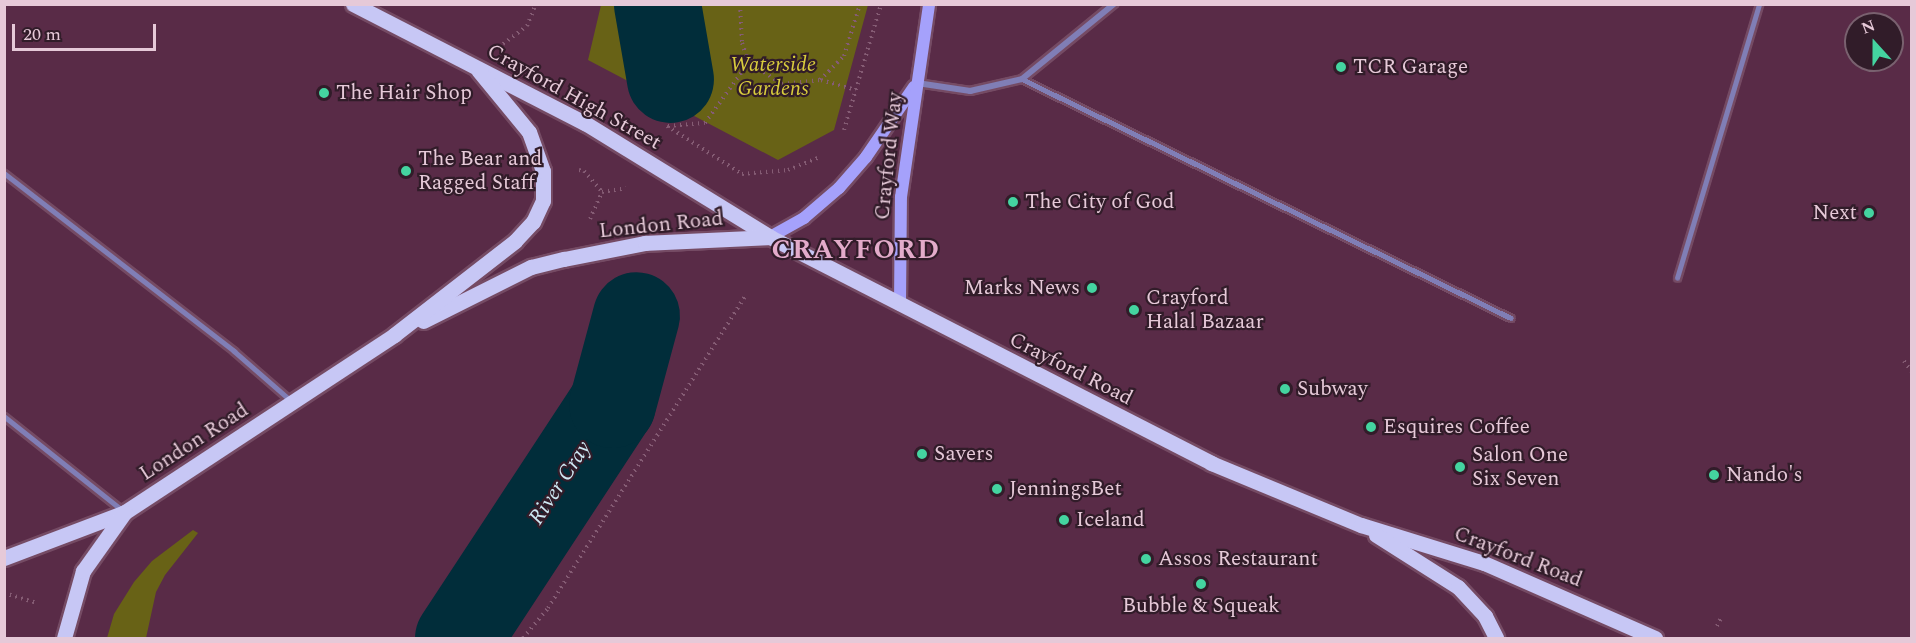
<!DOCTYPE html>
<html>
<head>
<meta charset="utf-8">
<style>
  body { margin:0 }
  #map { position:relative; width:1916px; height:643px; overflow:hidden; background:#592b47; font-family:Spectral,serif }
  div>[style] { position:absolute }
  .green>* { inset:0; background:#686216 }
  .river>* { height:87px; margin:-43.5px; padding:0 43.5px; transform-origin:43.5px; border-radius:43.5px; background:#012d3a }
  .path>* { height:4px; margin-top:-2px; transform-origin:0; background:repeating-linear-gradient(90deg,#855c74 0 1.5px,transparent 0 6px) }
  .roads { filter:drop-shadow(2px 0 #754b64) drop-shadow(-2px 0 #754b64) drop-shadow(0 2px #754b64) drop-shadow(0 -2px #754b64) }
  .lane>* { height:4.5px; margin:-2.25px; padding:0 2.25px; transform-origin:2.25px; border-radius:2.25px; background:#807eb6 }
  .street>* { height:6px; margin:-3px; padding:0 3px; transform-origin:3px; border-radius:3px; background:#807eb6 }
  .secondary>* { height:12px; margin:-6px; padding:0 6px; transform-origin:6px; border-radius:6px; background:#a5a1fb }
  .primary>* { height:15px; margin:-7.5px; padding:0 7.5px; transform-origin:7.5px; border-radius:7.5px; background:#c7c7f5 }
  .dots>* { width:16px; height:16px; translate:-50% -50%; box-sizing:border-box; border:3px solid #311c29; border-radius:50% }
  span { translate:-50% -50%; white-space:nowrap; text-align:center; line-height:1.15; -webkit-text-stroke:4.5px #311c29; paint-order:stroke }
  .park-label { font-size:21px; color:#d9cd3d; font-style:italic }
  .poi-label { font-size:21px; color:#e6c9d8 }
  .left { translate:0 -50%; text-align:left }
  .right { translate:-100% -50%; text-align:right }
  .street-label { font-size:21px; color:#e6c9d8 }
  .water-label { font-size:22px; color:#cee8f3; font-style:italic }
  .district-label { font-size:27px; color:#e3abca; font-weight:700; letter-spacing:1.5px }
  .frame { position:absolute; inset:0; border:6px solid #e6c9d8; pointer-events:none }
  .north { position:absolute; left:1844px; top:12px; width:60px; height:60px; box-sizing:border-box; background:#311c29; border:2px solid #79616f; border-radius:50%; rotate:339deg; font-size:16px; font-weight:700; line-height:24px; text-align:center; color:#e6c9d8 }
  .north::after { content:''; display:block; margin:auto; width:21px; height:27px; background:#44d4a0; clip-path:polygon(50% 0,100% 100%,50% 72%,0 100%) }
  .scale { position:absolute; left:12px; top:24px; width:144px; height:27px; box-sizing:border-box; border:3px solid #e6c9d8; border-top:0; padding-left:8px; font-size:18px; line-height:21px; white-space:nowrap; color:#e6c9d8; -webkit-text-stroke:4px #311c29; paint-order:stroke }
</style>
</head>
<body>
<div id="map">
  <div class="green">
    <i style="clip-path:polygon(601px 5px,601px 4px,868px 5px,834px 130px,778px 160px,588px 60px)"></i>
    <i style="clip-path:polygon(193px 530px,198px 533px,165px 575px,156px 592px,146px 638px,107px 638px,114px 614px,134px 582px,152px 561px)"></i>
  </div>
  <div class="river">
    <i style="left:657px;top:4px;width:76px;rotate:80.2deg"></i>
    <i style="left:458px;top:638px;width:280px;rotate:-56.7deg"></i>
    <i style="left:612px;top:404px;width:92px;rotate:-74.9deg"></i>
  </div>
  <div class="path">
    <i style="left:740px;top:4px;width:39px;rotate:87deg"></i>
    <i style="left:742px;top:43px;width:20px;rotate:70deg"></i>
    <i style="left:503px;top:44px;width:30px;rotate:-37deg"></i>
    <i style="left:527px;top:26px;width:24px;rotate:-68deg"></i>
    <i style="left:821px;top:80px;width:36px;rotate:16deg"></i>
    <i style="left:667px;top:126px;width:89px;rotate:32.6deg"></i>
    <i style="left:742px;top:174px;width:46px;rotate:-5deg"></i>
    <i style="left:788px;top:170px;width:35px;rotate:-22deg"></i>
    <i style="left:668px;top:126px;width:37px;rotate:-5deg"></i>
    <i style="left:705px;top:123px;width:75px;rotate:-54.2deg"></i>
    <i style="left:749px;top:62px;width:40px;rotate:34deg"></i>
    <i style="left:782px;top:84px;width:38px;rotate:-6deg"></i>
    <i style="left:820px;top:80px;width:34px;rotate:-45deg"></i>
    <i style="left:844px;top:56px;width:54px;rotate:-72.9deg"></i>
    <i style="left:844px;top:130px;width:131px;rotate:-73.6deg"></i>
    <i style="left:579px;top:170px;width:5px;rotate:11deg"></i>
    <i style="left:584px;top:171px;width:28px;rotate:49deg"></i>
    <i style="left:602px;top:192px;width:24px;rotate:-9deg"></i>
    <i style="left:590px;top:219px;width:30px;rotate:-66deg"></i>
    <i style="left:1904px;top:361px;width:14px;rotate:54deg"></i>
    <i style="left:4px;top:593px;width:34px;rotate:17deg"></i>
    <i style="left:1717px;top:626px;width:11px;rotate:-63deg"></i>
    <i style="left:523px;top:638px;width:39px;rotate:-50deg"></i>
    <i style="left:548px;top:608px;width:369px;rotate:-57.7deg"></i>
  </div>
  <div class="roads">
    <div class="lane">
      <i style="left:1022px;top:79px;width:544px;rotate:26.05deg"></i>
      <i style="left:4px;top:173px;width:291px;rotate:37.7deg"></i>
      <i style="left:234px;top:351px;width:73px;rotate:41.1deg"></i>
      <i style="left:1677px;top:278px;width:286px;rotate:-73.3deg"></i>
      <i style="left:4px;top:416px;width:151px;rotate:38.5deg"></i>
    </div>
    <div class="street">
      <i style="left:917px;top:83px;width:54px;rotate:8.6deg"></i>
      <i style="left:970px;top:91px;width:53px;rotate:-13deg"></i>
      <i style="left:1022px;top:79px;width:119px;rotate:-39.2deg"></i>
    </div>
    <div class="secondary">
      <i style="left:770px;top:237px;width:39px;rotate:-29deg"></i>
      <i style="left:804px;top:218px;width:46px;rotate:-40.6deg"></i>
      <i style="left:839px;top:188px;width:41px;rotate:-48.9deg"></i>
      <i style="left:866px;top:157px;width:85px;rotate:-55.6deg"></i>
      <i style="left:900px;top:305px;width:108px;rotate:-89.5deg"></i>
      <i style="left:901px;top:197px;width:195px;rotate:-81.7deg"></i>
    </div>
    <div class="primary">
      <i style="left:353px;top:4px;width:261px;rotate:27.2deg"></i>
      <i style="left:585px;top:123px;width:217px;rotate:31.6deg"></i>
      <i style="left:770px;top:237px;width:496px;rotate:27.1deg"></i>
      <i style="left:1211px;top:463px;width:162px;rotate:22.5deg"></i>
      <i style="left:1361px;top:525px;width:129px;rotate:17.2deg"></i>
      <i style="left:1484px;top:563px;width:187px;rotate:23.7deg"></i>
      <i style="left:423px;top:321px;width:121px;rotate:-26.6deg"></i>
      <i style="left:531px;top:267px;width:34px;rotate:-14deg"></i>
      <i style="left:564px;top:259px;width:83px;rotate:-11.2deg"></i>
      <i style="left:645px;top:243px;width:125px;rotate:-2.7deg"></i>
      <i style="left:1376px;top:535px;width:97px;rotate:32.4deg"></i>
      <i style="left:1458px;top:587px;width:40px;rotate:47deg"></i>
      <i style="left:1485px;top:616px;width:25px;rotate:63deg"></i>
      <i style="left:4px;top:558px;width:129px;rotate:-20.8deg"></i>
      <i style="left:125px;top:512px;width:322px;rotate:-33.3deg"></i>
      <i style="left:394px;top:335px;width:153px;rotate:-37.8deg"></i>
      <i style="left:515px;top:241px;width:26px;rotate:-47deg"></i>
      <i style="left:533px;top:222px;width:23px;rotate:-65deg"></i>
      <i style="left:543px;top:201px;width:30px;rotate:-90deg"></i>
      <i style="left:543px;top:171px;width:41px;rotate:-109.7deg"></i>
      <i style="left:529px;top:132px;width:80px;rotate:-129.4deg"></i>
      <i style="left:64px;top:638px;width:70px;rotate:-74.2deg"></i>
      <i style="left:83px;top:571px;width:72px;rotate:-54.6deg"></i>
    </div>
  </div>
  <div class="dots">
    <i style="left:1341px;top:67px;background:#44d4a0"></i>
    <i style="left:324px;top:93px;background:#44d4a0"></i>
    <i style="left:406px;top:171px;background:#44d4a0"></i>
    <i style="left:1013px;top:202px;background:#44d4a0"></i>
    <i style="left:1869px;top:213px;background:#44d4a0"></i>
    <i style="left:1092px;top:288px;background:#44d4a0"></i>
    <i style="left:1134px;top:310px;background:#44d4a0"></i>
    <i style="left:1285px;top:389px;background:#44d4a0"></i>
    <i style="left:1371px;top:427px;background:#44d4a0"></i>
    <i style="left:922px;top:454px;background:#44d4a0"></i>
    <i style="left:1460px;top:467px;background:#44d4a0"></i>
    <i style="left:1714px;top:475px;background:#44d4a0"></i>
    <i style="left:997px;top:489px;background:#44d4a0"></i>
    <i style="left:1064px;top:520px;background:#44d4a0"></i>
    <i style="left:1146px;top:559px;background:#44d4a0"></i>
    <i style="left:1201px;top:584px;background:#44d4a0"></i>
  </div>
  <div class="park-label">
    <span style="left:773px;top:77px">Waterside<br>Gardens</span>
  </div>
  <div class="poi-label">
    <span class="left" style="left:1353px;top:67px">TCR Garage</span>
    <span class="left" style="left:336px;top:93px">The Hair Shop</span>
    <span class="left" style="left:418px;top:171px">The Bear and<br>Ragged Staff</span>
    <span class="left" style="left:1025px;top:202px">The City of God</span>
    <span class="right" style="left:1857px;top:213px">Next</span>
    <span class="right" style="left:1080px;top:288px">Marks News</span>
    <span class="left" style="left:1146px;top:310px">Crayford<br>Halal Bazaar</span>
    <span class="left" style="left:1297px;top:389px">Subway</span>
    <span class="left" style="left:1383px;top:427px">Esquires Coffee</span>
    <span class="left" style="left:934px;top:454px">Savers</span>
    <span class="left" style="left:1472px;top:467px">Salon One<br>Six Seven</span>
    <span class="left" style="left:1726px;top:475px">Nando's</span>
    <span class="left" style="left:1009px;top:489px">JenningsBet</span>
    <span class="left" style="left:1076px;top:520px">Iceland</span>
    <span class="left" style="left:1158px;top:559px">Assos Restaurant</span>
    <span style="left:1201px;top:606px">Bubble &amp; Squeak</span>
  </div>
  <div class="street-label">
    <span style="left:574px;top:97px;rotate:29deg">Crayford High Street</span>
    <span style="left:889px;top:156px;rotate:-84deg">Crayford Way</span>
    <span style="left:661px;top:225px;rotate:-6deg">London Road</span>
    <span style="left:1071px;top:369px;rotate:27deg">Crayford Road</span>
    <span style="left:194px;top:442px;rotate:-33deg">London Road</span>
    <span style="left:1518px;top:557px;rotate:21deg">Crayford Road</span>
  </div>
  <div class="water-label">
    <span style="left:560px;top:483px;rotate:-57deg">River Cray</span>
  </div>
  <div class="district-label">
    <span style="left:856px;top:251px">CRAYFORD</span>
  </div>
  <div class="frame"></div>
  <div class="north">N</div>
  <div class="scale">20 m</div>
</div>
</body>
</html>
